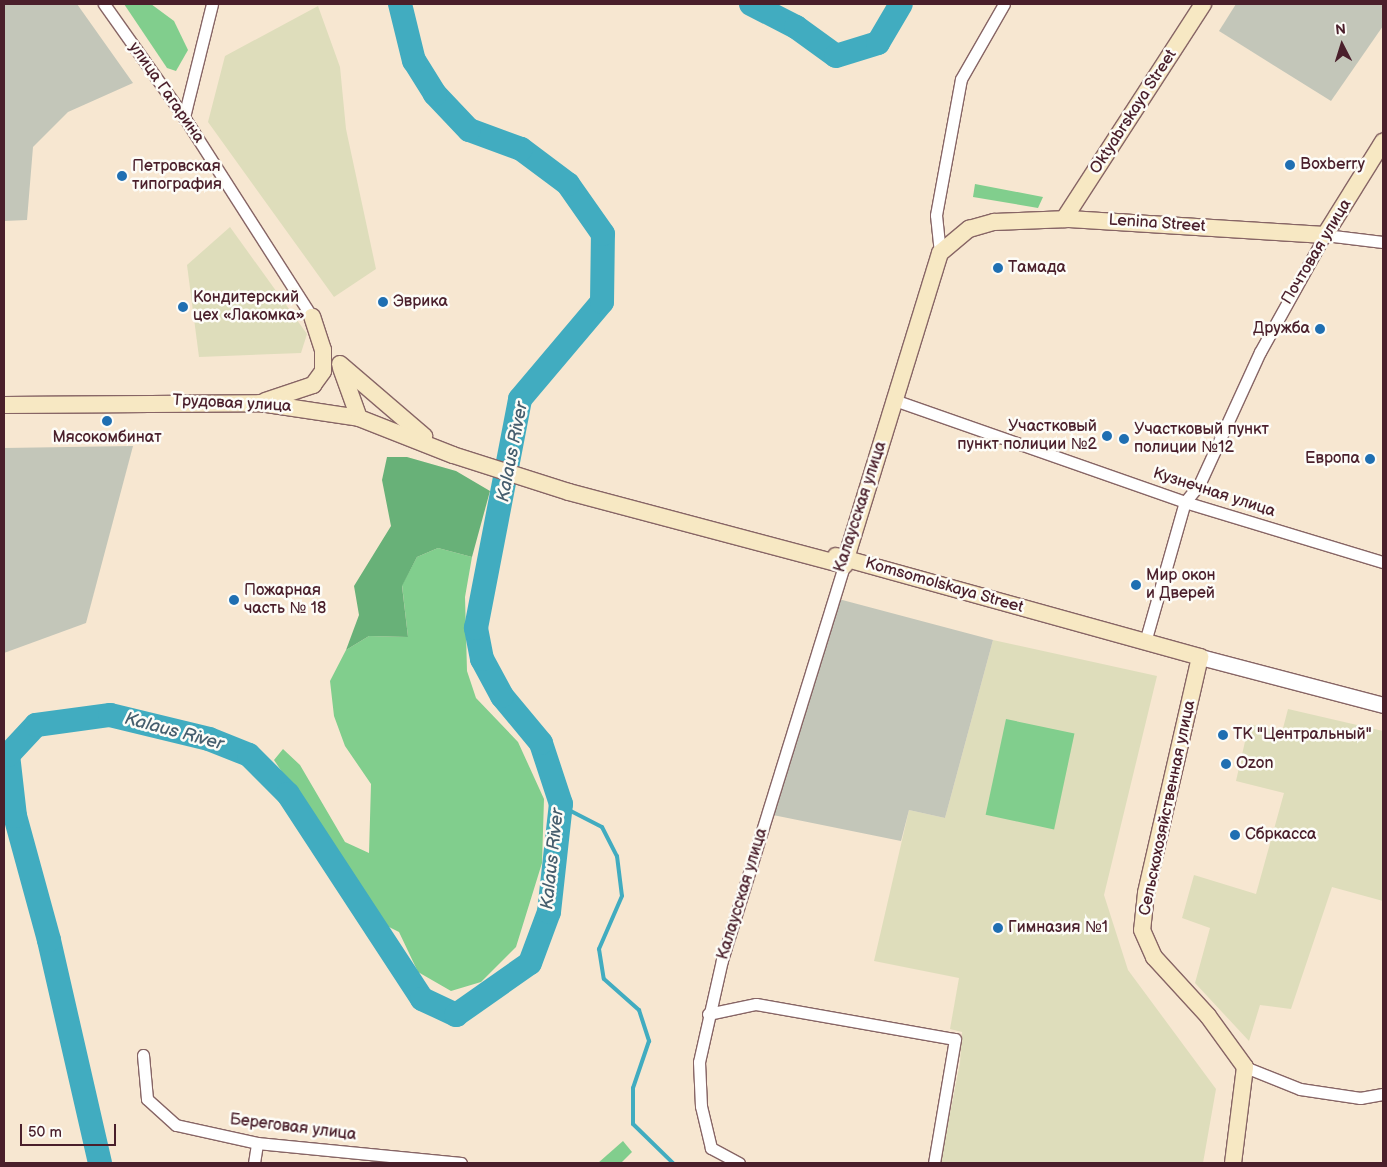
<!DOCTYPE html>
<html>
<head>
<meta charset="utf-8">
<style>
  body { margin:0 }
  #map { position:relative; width:1387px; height:1167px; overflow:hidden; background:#f7e7d1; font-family:"Balsamiq Sans",sans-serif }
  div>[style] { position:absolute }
  .built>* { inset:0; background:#deddbb }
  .industrial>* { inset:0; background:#c3c6b9 }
  .green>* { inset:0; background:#81ce8d; transform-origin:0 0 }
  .forest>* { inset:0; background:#68b178 }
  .stream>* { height:4px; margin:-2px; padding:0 2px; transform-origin:2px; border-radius:2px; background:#41acc0 }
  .river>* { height:24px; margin:-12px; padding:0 12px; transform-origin:12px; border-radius:12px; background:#41acc0 }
  .roads { filter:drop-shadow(1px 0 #876565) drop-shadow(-1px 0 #876565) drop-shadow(0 1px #876565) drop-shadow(0 -1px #876565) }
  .minor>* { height:11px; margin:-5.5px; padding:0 5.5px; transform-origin:5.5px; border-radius:5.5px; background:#fff }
  .tertiary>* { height:15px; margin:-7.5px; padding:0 7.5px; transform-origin:7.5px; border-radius:7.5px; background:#fff }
  .secondary>* { height:16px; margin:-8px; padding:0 8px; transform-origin:8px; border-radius:8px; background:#f7e8c3 }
  .dots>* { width:14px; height:14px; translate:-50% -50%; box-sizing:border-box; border:2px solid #fdfcf7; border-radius:50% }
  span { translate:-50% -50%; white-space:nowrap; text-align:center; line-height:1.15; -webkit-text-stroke:5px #fdfcf7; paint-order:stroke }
  .street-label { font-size:16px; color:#4a1f2b }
  .poi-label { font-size:16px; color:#4a1f2b }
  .left { translate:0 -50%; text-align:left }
  .right { translate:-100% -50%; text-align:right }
  .water-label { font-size:18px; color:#465e6e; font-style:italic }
  .frame { position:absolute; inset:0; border:5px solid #4a1f2b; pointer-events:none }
  .north { position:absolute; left:1317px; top:20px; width:50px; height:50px; -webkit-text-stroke:4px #fdfcf7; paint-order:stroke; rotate:355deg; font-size:14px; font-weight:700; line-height:20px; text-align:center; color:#4a1f2b }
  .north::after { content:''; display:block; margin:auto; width:18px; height:22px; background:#4a1f2b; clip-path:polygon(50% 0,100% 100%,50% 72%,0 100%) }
  .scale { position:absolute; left:20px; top:1124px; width:96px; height:22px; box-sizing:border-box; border:2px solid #4a1f2b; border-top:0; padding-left:6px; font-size:15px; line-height:18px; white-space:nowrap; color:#4a1f2b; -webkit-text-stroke:4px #fdfcf7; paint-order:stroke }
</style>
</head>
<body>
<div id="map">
  <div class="built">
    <i style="clip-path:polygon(318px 6px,340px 67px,346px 129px,376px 269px,334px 297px,208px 122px,225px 56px)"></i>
    <i style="clip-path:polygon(230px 227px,307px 334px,301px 353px,199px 357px,187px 265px)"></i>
    <i style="clip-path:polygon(993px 640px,1157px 676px,1104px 895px,1128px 970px,1216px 1089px,1203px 1163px,940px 1163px,960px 1063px,962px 1032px,950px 1029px,959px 978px,874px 961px,909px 810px,945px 818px)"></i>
    <i style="clip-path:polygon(1288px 709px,1383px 731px,1383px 901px,1332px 887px,1291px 1009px,1260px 1005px,1249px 1041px,1195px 983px,1210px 928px,1182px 918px,1194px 875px,1256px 894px,1284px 793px,1236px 781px,1249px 724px,1282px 732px)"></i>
  </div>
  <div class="industrial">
    <i style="clip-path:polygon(4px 4px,77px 4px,133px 83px,68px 112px,33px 147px,27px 220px,4px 221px)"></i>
    <i style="clip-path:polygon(1236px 4px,1383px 4px,1383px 26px,1331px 101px,1219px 31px)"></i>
    <i style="clip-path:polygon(133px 446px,86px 623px,4px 653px,4px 448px)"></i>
    <i style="clip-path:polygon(831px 597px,993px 640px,945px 818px,909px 810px,901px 841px,768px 814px)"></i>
  </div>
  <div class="green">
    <i style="clip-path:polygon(124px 4px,151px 4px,174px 21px,188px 50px,176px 71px,167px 68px)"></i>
    <i style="clip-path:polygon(975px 184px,1043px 197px,1038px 208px,973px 197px)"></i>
    <i style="clip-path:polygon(438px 548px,472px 557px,465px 597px,467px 671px,476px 698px,518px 742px,544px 799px,542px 863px,516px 947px,481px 982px,451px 991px,418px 972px,399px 932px,385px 925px,274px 760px,283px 749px,300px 765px,345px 842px,369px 853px,371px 784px,345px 746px,334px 716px,330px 681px,346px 650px,369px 636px,408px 637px,402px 585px,417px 557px)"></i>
    <i style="left:1006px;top:719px;width:70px;height:98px;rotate:12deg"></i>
    <i style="clip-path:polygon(623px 1141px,632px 1152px,621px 1163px,598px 1163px)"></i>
  </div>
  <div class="forest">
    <i style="clip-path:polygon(387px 457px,407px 457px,456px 471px,490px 491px,472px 557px,438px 548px,417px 557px,402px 586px,408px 637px,369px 636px,346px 650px,359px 615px,354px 586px,391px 526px,382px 480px)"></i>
  </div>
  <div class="stream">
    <i style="left:561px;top:806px;width:46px;rotate:27.1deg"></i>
    <i style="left:602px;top:827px;width:33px;rotate:63deg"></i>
    <i style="left:617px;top:856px;width:40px;rotate:82.9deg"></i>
    <i style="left:622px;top:896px;width:58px;rotate:113.5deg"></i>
    <i style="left:599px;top:949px;width:30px;rotate:81deg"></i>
    <i style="left:604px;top:979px;width:47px;rotate:41.5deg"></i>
    <i style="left:639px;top:1010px;width:33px;rotate:72deg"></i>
    <i style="left:649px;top:1041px;width:50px;rotate:108.8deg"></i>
    <i style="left:633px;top:1088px;width:36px;rotate:90deg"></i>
    <i style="left:633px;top:1124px;width:56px;rotate:44.3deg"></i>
  </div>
  <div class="river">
    <i style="left:751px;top:4px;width:51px;rotate:27.1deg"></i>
    <i style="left:796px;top:27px;width:49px;rotate:35.9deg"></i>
    <i style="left:836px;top:56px;width:44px;rotate:-17.2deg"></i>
    <i style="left:878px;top:43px;width:45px;rotate:-59.5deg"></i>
    <i style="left:100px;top:1163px;width:229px;rotate:-102.9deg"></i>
    <i style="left:49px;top:940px;width:129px;rotate:-105.3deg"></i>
    <i style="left:15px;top:816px;width:61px;rotate:-96.5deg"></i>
    <i style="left:8px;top:755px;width:41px;rotate:-47deg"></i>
    <i style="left:36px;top:725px;width:75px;rotate:-7.7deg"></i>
    <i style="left:110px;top:715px;width:102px;rotate:13.6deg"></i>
    <i style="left:209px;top:739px;width:43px;rotate:21.8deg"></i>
    <i style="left:249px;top:755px;width:55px;rotate:45deg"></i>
    <i style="left:288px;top:794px;width:245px;rotate:56.8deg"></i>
    <i style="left:422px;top:999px;width:38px;rotate:25deg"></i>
    <i style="left:456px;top:1015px;width:90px;rotate:-35.1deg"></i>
    <i style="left:530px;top:963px;width:54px;rotate:-69.6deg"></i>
    <i style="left:549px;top:912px;width:109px;rotate:-83.7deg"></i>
    <i style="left:561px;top:804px;width:64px;rotate:-108.2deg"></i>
    <i style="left:541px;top:743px;width:61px;rotate:-129.7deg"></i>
    <i style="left:502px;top:696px;width:42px;rotate:-118.4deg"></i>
    <i style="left:482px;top:659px;width:32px;rotate:-101deg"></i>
    <i style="left:476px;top:628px;width:233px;rotate:-79.1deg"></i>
    <i style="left:520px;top:399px;width:127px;rotate:-49.8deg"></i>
    <i style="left:602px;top:302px;width:68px;rotate:-89.2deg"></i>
    <i style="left:603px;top:234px;width:61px;rotate:-125deg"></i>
    <i style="left:568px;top:184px;width:59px;rotate:-143.3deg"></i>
    <i style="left:521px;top:149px;width:55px;rotate:-159.9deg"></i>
    <i style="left:469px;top:130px;width:50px;rotate:-133.4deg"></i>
    <i style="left:435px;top:94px;width:39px;rotate:-122deg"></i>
    <i style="left:414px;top:61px;width:59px;rotate:-103.8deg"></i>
  </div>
  <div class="roads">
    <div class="minor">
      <i style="left:104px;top:4px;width:138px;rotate:54.7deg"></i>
      <i style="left:184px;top:117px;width:237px;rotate:57.4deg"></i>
      <i style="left:184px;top:117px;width:116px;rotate:-76.1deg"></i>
      <i style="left:940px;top:253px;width:38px;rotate:-96deg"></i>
      <i style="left:936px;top:215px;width:138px;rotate:-79.6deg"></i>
      <i style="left:961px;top:79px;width:86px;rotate:-60.2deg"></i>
      <i style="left:894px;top:400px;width:308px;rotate:19.3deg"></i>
      <i style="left:1185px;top:502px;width:207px;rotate:16.9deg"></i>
      <i style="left:1145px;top:642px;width:146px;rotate:-74.1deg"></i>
      <i style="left:1185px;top:502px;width:22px;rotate:-51deg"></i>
      <i style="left:1199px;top:485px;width:146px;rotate:-65.4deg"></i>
      <i style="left:1260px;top:352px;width:134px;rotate:-60.9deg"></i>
      <i style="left:1325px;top:235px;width:58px;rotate:6.9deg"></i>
      <i style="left:708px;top:1014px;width:49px;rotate:-11.8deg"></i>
      <i style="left:756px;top:1004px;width:202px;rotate:10deg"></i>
      <i style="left:955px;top:1039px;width:126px;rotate:99.6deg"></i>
      <i style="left:143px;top:1055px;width:44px;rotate:84.8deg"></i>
      <i style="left:147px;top:1099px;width:39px;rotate:42deg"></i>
      <i style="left:176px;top:1125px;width:83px;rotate:12.5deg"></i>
      <i style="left:257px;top:1143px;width:205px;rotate:5.6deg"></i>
      <i style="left:1245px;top:1067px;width:59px;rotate:21.8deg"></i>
      <i style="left:1300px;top:1089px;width:61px;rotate:8.5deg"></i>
      <i style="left:1360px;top:1098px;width:23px;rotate:-10deg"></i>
      <i style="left:254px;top:1163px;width:20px;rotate:-81deg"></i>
      <i style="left:739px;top:1163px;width:32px;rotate:-152deg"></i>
      <i style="left:711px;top:1148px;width:43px;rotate:-103.4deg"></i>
      <i style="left:701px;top:1106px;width:44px;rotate:-92.6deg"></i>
      <i style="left:699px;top:1062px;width:105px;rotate:-77.3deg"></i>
      <i style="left:722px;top:960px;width:413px;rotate:-72.8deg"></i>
    </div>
    <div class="tertiary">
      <i style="left:1200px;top:657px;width:189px;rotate:14.7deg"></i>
    </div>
    <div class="secondary">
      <i style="left:1064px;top:219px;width:256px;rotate:-57.1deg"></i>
      <i style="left:340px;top:364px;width:111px;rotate:40.6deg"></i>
      <i style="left:341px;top:368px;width:53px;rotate:70.2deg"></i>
      <i style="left:265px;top:401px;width:51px;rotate:-18.4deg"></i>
      <i style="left:313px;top:385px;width:17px;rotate:-54deg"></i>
      <i style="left:323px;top:371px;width:21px;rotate:-90deg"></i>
      <i style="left:323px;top:350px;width:35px;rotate:-108deg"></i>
      <i style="left:4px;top:405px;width:256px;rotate:-0.4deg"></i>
      <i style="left:260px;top:403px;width:100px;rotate:8.6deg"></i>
      <i style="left:359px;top:418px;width:101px;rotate:21.5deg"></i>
      <i style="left:453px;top:455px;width:122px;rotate:17.7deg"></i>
      <i style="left:569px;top:492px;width:285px;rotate:14.9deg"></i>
      <i style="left:844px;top:565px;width:326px;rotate:-72.9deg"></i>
      <i style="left:940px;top:253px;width:38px;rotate:-40deg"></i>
      <i style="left:969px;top:229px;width:26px;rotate:-16deg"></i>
      <i style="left:994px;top:222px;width:75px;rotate:-2.3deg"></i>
      <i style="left:1069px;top:219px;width:256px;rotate:3.6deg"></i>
      <i style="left:1325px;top:235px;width:110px;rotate:-58.1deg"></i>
      <i style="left:836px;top:556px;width:378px;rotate:15.5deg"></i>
      <i style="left:1200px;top:657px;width:242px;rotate:102.9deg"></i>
      <i style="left:1146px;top:893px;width:37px;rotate:96deg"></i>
      <i style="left:1142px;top:930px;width:30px;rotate:66deg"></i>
      <i style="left:1154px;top:957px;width:80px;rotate:47.5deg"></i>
      <i style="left:1208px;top:1016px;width:63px;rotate:54deg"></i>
      <i style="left:1245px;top:1067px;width:97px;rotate:97.1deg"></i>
    </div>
  </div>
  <div class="dots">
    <i style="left:1290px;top:165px;background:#1f6fb2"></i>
    <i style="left:122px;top:176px;background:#1f6fb2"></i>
    <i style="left:998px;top:268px;background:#1f6fb2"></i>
    <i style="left:383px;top:302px;background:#1f6fb2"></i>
    <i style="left:183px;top:307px;background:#1f6fb2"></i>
    <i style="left:1320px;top:329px;background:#1f6fb2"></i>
    <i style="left:107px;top:421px;background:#1f6fb2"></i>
    <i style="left:1107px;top:436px;background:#1f6fb2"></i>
    <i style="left:1124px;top:439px;background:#1f6fb2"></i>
    <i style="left:1370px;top:459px;background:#1f6fb2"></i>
    <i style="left:1136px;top:585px;background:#1f6fb2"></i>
    <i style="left:234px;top:600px;background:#1f6fb2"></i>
    <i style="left:1223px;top:735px;background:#1f6fb2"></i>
    <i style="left:1226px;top:764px;background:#1f6fb2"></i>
    <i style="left:1235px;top:835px;background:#1f6fb2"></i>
    <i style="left:998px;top:928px;background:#1f6fb2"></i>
  </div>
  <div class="street-label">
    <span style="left:166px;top:93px;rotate:55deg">улица Гагарина</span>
    <span style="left:1134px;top:112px;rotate:-57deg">Oktyabrskaya Street</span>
    <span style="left:1157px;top:224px;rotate:4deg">Lenina Street</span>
    <span style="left:1317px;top:252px;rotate:-59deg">Почтовая улица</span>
    <span style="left:232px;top:404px;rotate:3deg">Трудовая улица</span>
    <span style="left:1214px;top:493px;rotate:18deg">Кузнечная улица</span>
    <span style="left:861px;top:507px;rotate:-72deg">Калаусская улица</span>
    <span style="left:944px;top:586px;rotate:16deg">Komsomolskaya Street</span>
    <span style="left:1168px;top:808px;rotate:-78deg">Сельскохозяйственная улица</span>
    <span style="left:743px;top:894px;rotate:-73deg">Калаусская улица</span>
    <span style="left:293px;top:1128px;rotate:7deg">Береговая улица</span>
  </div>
  <div class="poi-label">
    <span class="left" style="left:1300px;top:165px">Boxberry</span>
    <span class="left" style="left:132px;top:176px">Петровская<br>типография</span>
    <span class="left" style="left:1008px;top:268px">Тамада</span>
    <span class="left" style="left:193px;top:307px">Кондитерский<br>цех «Лакомка»</span>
    <span class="left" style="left:393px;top:302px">Эврика</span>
    <span class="right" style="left:1310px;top:329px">Дружба</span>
    <span class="right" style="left:1097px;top:436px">Участковый<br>пункт полиции №2</span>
    <span class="left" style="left:1134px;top:439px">Участковый пункт<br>полиции №12</span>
    <span style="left:107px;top:438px">Мясокомбинат</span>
    <span class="right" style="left:1360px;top:459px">Европа</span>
    <span class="left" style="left:1146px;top:585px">Мир окон<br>и Дверей</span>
    <span class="left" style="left:244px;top:600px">Пожарная<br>часть № 18</span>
    <span class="left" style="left:1233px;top:735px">ТК "Центральный"</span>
    <span class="left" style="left:1236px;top:764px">Ozon</span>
    <span class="left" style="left:1245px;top:835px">Сбркасса</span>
    <span class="left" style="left:1008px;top:928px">Гимназия №1</span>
  </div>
  <div class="water-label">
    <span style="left:513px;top:452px;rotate:-79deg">Kalaus River</span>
    <span style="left:174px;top:732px;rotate:15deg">Kalaus River</span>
    <span style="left:553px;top:859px;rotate:-84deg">Kalaus River</span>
  </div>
  <div class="frame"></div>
  <div class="north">N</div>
  <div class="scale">50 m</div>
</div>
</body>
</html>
